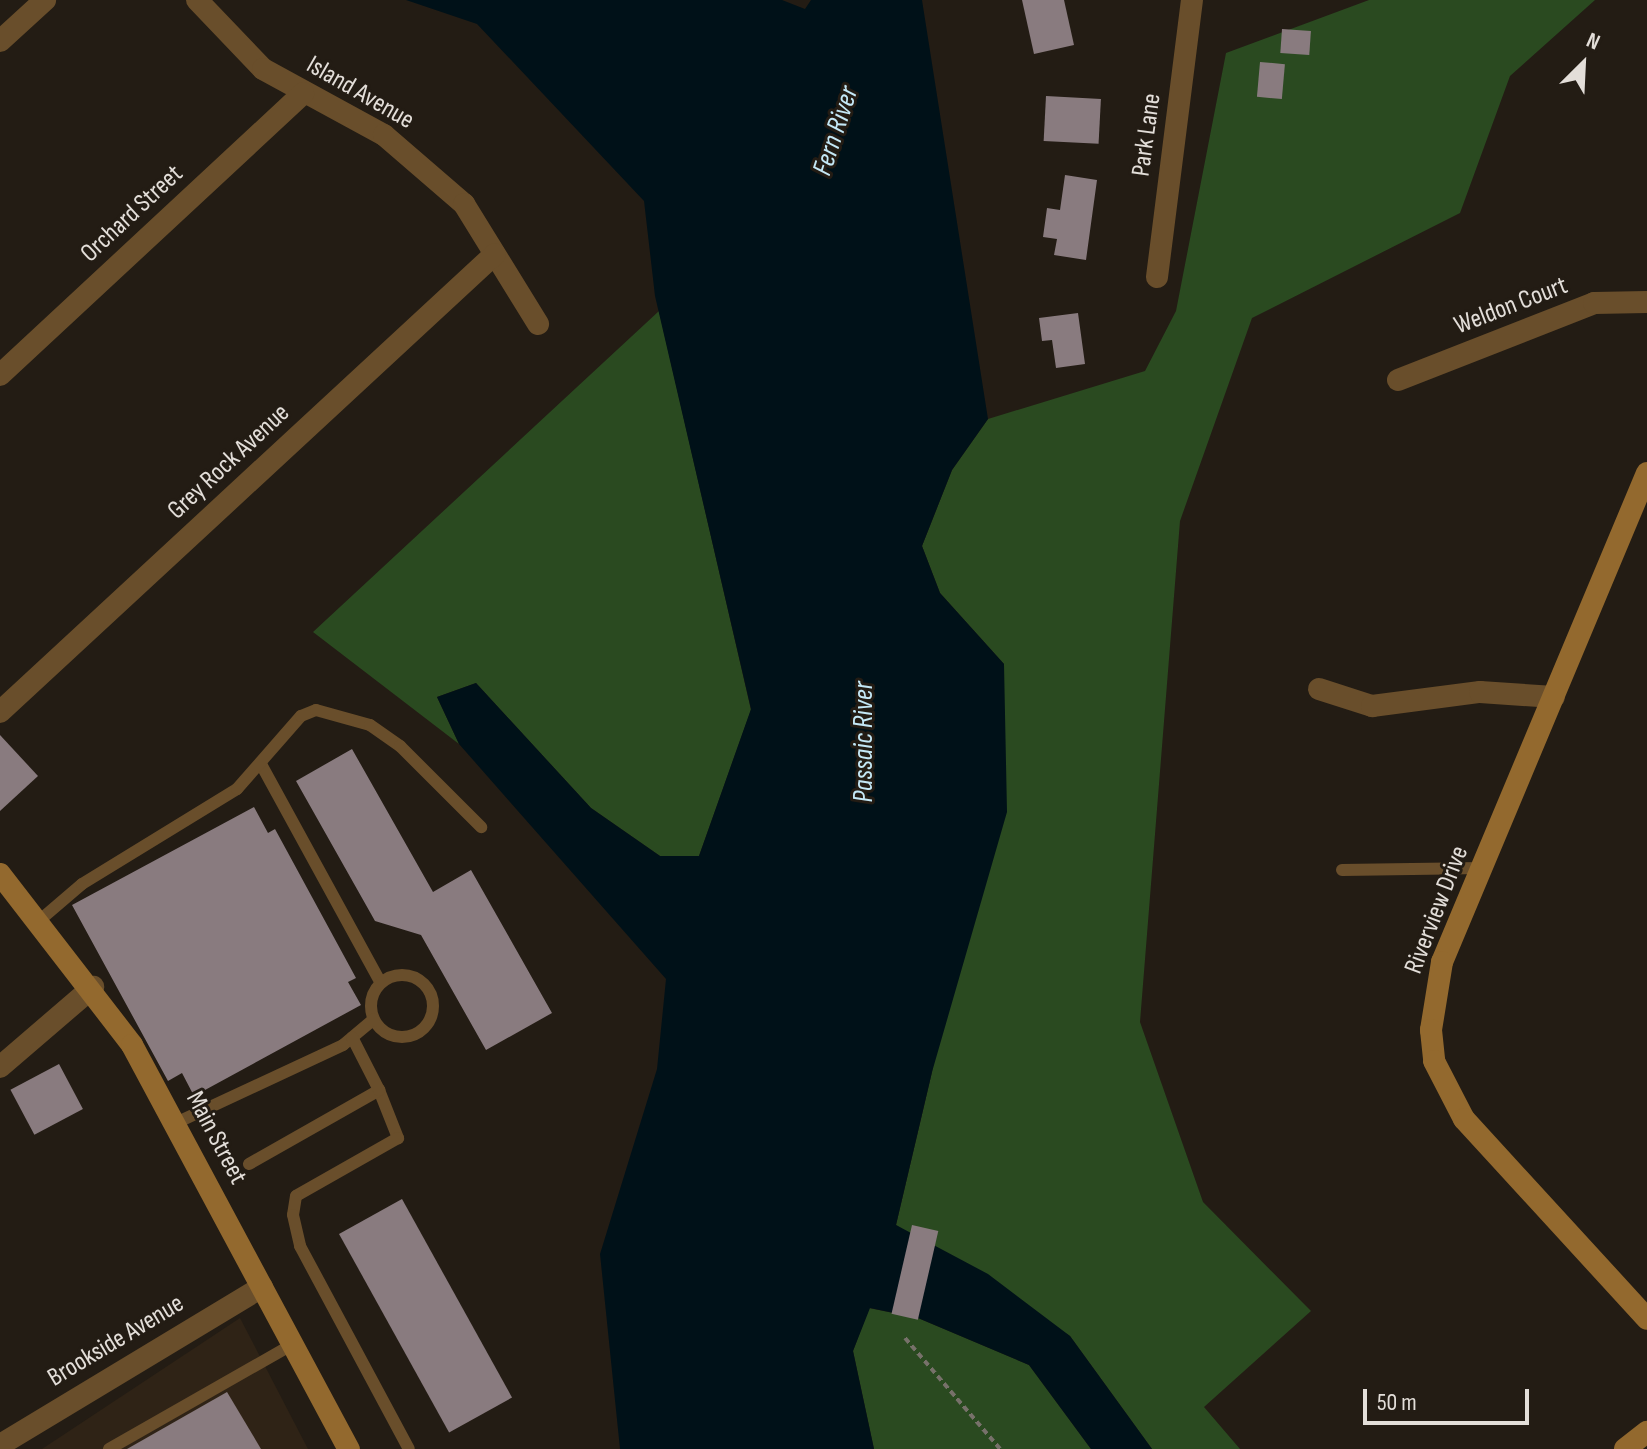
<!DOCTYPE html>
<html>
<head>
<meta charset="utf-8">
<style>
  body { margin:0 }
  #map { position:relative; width:1647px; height:1449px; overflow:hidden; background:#231c14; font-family:"Sofia Sans Condensed",sans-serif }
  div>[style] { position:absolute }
  .built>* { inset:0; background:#2f2316 }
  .forest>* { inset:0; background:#2a4a20 }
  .water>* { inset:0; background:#001118 }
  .building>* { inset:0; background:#897b7f; transform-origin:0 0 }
  .path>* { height:4px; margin-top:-2px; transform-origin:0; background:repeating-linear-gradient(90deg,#77716a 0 6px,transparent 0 10px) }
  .service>* { height:12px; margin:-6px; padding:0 6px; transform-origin:6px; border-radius:6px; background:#694e2b }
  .service>.ring { margin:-6px; padding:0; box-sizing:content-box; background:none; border:12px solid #694e2b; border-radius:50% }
  .minor>* { height:22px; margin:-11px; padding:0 11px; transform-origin:11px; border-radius:11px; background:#694e2b }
  .secondary>* { height:22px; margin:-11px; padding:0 11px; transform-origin:11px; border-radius:11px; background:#93692e }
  span { translate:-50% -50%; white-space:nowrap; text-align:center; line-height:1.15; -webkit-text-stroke:6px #231c14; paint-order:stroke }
  .street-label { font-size:26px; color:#e3ded9 }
  .water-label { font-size:28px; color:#c4e8f6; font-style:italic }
  .north { position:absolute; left:1543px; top:24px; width:80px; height:80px; -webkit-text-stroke:6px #231c14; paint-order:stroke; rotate:24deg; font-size:22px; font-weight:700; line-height:32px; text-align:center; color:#e3ded9 }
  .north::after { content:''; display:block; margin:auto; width:28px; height:36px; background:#e3ded9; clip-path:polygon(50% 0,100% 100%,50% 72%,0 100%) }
  .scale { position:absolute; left:1363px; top:1389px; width:166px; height:36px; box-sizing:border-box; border:4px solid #e3ded9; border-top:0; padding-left:10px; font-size:24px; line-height:28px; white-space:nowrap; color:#e3ded9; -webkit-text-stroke:6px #231c14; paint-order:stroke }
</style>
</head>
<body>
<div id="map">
  <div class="built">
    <i style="clip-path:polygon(240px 1318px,308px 1449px,42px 1449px)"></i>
  </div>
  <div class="forest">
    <i style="clip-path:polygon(1369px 0,1595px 0,1510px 76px,1460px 213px,1252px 318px,1180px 521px,1140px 1022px,1203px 1202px,1311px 1311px,1204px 1407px,1240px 1449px,1152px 1449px,1070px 1336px,896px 1225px,932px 1072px,1004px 664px,940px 593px,922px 546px,952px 470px,988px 419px,1145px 371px,1176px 311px,1226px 53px)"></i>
    <i style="clip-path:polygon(659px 311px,751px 710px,699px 856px,660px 856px,591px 808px,476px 683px,437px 697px,459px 744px,313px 632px)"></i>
    <i style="clip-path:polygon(869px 1308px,918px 1318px,1029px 1365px,1091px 1449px,874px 1449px,853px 1351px)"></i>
  </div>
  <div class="water">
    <i style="clip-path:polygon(406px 0,782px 0,805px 9px,811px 0,922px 0,988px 419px,952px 470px,922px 546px,940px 593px,1004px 664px,1007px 812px,932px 1072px,896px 1225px,988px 1274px,1070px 1336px,1152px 1449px,1091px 1449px,1029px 1365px,918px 1318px,870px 1308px,853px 1351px,874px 1449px,620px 1449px,600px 1254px,657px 1069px,666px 979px,459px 744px,437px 697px,476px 683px,591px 808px,660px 856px,699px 856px,751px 709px,655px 296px,644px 201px,477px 24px)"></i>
  </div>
  <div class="building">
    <i style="clip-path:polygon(1022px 0,1064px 0,1074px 45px,1034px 54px)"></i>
    <i style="left:1282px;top:29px;width:29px;height:24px;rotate:4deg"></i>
    <i style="left:1260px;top:62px;width:25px;height:35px;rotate:5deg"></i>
    <i style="left:1046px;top:96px;width:55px;height:45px;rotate:3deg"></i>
    <i style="clip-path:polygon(1065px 175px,1097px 180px,1086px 260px,1054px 255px,1057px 239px,1043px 237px,1047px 208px,1060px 210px)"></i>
    <i style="clip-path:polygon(1078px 313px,1085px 364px,1056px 368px,1052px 340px,1042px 341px,1039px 318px)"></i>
    <i style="clip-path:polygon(0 735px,38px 776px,0 811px)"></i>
    <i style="clip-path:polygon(352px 749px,433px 892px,471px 870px,552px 1013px,486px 1050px,421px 935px,375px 921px,296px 781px)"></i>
    <i style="clip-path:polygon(254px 807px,268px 833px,275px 829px,356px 978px,348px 982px,361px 1005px,194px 1096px,182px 1073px,168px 1081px,72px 905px)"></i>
    <i style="left:59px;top:1064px;width:51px;height:55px;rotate:62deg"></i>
    <i style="left:402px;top:1199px;width:227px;height:72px;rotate:61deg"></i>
    <i style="left:912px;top:1225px;width:27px;height:91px;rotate:13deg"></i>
    <i style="clip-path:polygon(227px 1392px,261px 1449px,127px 1449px)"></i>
  </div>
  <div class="path">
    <i style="left:905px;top:1338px;width:146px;rotate:49.4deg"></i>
  </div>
  <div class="service">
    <i style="left:262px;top:766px;width:247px;rotate:61.3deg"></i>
    <i style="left:1342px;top:870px;width:140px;rotate:-0.8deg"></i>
    <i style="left:40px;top:920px;width:55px;rotate:-40.6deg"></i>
    <i style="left:82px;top:884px;width:182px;rotate:-31.5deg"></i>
    <i style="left:237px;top:789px;width:97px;rotate:-48.8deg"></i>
    <i style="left:301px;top:716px;width:16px;rotate:-22deg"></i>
    <i style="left:316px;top:710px;width:56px;rotate:15.5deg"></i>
    <i style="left:370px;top:725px;width:37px;rotate:35deg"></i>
    <i style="left:400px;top:746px;width:115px;rotate:45deg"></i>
    <i class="ring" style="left:371px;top:975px;width:50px;height:50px"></i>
    <i style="left:379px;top:1090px;width:52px;rotate:68.4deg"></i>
    <i style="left:398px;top:1138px;width:117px;rotate:150.4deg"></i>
    <i style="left:296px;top:1196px;width:19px;rotate:99deg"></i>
    <i style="left:293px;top:1215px;width:32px;rotate:77deg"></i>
    <i style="left:300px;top:1246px;width:230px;rotate:61.8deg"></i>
    <i style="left:178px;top:1122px;width:182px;rotate:-25deg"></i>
    <i style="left:343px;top:1045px;width:40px;rotate:-40deg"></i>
    <i style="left:249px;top:1164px;width:150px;rotate:-29.6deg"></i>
    <i style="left:379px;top:1090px;width:59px;rotate:-117deg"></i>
    <i style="left:109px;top:1449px;width:212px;rotate:-29.7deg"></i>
  </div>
  <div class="minor">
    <i style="left:197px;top:0;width:95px;rotate:46.3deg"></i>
    <i style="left:263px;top:69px;width:138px;rotate:28.6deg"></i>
    <i style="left:384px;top:135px;width:106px;rotate:40.8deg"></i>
    <i style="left:464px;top:204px;width:141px;rotate:58.3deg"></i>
    <i style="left:0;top:41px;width:61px;rotate:-42.3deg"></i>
    <i style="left:1157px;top:277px;width:279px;rotate:-82.8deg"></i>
    <i style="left:0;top:375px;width:414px;rotate:-42.9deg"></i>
    <i style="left:1398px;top:380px;width:211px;rotate:-21.4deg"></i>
    <i style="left:1594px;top:303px;width:53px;rotate:-1.1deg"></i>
    <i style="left:1319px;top:689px;width:56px;rotate:17.8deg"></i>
    <i style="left:1372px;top:706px;width:109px;rotate:-7.4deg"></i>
    <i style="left:1480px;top:692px;width:74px;rotate:3.9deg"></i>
    <i style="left:0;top:712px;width:674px;rotate:-42.78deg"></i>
    <i style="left:0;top:1067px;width:123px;rotate:-40.7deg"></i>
    <i style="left:0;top:1445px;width:306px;rotate:-31.1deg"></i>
  </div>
  <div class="secondary">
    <i style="left:1647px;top:473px;width:530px;rotate:112.74deg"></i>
    <i style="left:1442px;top:962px;width:69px;rotate:99.2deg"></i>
    <i style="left:1431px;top:1030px;width:31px;rotate:84deg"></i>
    <i style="left:1434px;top:1061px;width:65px;rotate:62.7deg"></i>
    <i style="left:1464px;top:1119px;width:271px;rotate:47.5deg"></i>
    <i style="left:0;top:874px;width:216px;rotate:52.3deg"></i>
    <i style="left:132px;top:1045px;width:459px;rotate:61.8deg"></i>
    <i style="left:1625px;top:1449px;width:28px;rotate:-38deg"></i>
  </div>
  <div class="street-label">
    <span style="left:360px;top:93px;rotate:30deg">Island Avenue</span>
    <span style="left:1147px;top:135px;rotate:-82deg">Park Lane</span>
    <span style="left:132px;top:214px;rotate:-43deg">Orchard Street</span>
    <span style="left:1511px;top:306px;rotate:-21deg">Weldon Court</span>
    <span style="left:229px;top:462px;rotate:-43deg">Grey Rock Avenue</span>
    <span style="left:1437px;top:910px;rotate:-69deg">Riverview Drive</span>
    <span style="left:216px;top:1138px;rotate:62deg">Main Street</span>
    <span style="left:116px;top:1341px;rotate:-31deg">Brookside Avenue</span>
  </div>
  <div class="water-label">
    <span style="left:836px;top:131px;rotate:-72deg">Fern River</span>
    <span style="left:864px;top:742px;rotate:-90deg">Passaic River</span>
  </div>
  <div class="north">N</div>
  <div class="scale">50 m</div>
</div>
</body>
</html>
